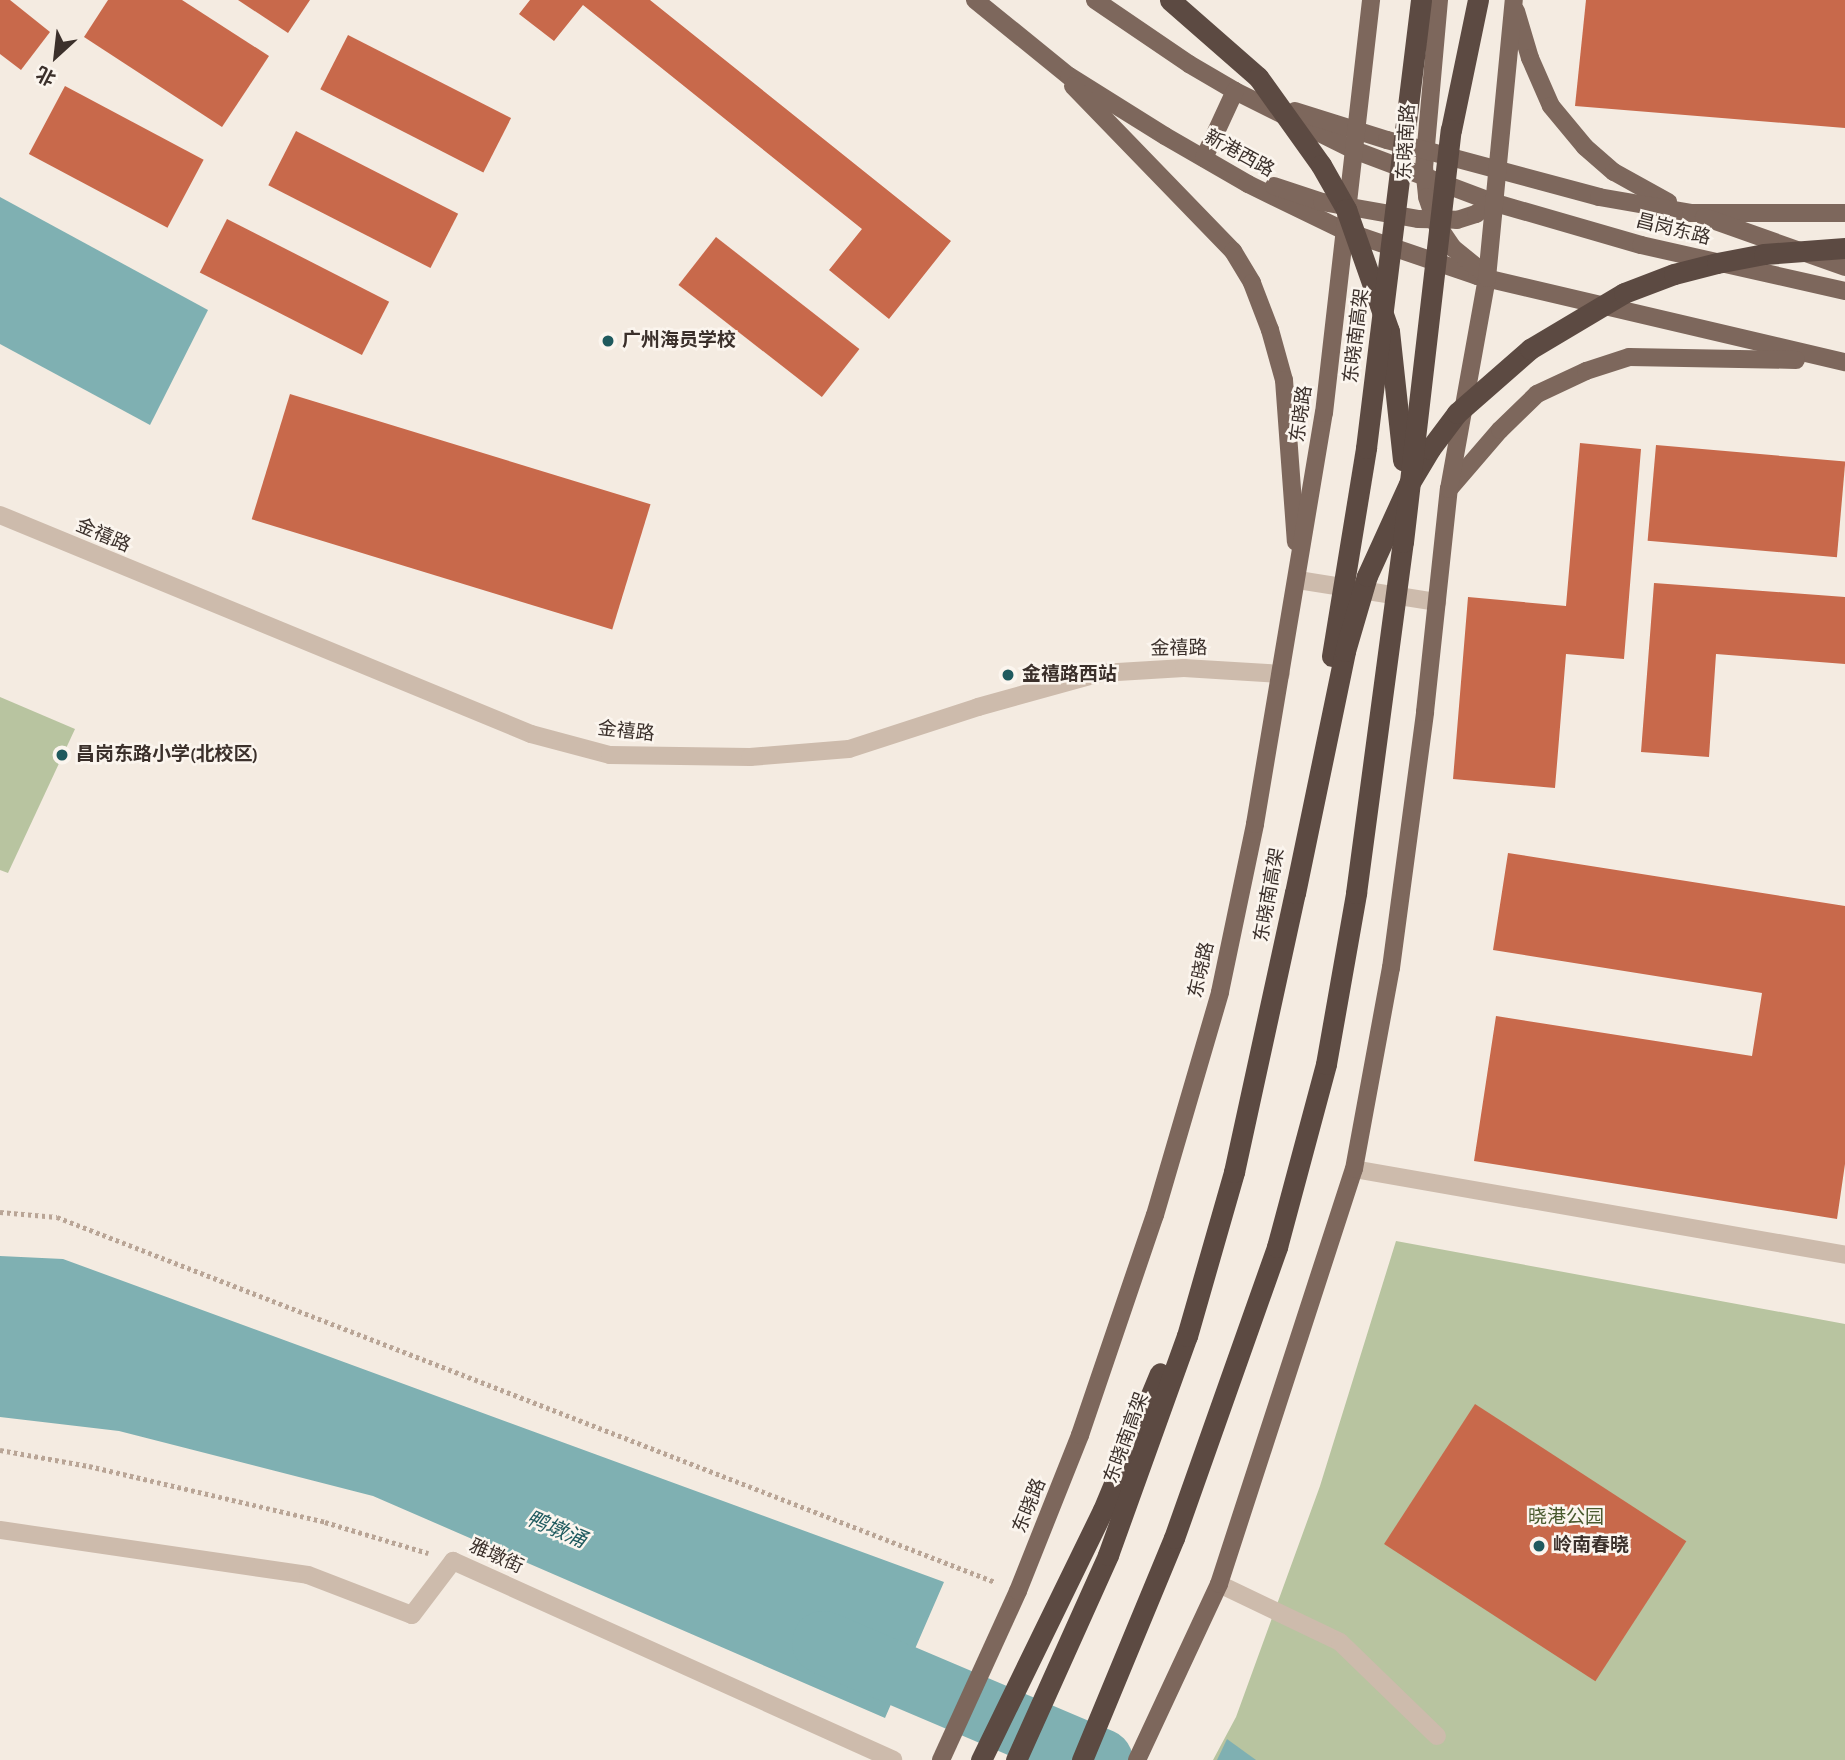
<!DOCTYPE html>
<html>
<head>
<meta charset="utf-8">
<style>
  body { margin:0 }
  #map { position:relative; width:1845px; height:1760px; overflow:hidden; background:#f4ebe1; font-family:"Alegreya Sans","Noto Sans SC",sans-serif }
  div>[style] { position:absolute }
  .green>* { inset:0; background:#b8c4a0 }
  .water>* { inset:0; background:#7fb0b2 }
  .river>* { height:63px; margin:-31.5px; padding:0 31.5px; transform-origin:31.5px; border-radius:31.5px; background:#7fb0b2 }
  .building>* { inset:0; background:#c8694b; transform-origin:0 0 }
  .path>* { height:4.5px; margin-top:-2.25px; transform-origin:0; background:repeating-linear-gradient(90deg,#b9a596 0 3.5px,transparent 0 7px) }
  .minor>* { height:18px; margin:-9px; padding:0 9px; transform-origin:9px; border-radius:9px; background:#cdbbac }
  .major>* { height:18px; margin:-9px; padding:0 9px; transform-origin:9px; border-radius:9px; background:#7d675c }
  .highway>* { height:21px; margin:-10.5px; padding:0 10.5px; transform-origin:10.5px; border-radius:10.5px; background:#5c4a42 }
  .highway-bridge>* { height:21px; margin:-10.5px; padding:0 10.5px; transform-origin:10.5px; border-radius:10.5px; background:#5c4a42 }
  .dots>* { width:19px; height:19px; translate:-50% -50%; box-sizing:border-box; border:4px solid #fbf5ee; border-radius:50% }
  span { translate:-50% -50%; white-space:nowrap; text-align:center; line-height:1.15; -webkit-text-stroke:5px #fbf5ee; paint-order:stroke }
  .street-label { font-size:19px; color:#3b302b }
  .poi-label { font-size:19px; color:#3b302b; font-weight:700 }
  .left { translate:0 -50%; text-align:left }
  .park-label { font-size:19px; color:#4a5a2e }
  .water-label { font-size:21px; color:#1f5a5e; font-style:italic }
  .north { position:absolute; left:21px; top:21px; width:70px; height:70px; -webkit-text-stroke:5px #fbf5ee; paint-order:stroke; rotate:207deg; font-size:19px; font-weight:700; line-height:28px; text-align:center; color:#3b302b }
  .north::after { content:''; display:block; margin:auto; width:24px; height:32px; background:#3b302b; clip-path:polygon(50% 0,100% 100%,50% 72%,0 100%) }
</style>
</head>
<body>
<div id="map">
  <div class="green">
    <i style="clip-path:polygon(0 697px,75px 729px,8px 873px,0 870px)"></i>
    <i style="clip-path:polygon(1396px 1241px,1845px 1324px,1845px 1760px,1213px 1760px,1236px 1717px,1320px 1486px)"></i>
  </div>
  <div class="water">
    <i style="clip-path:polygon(0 197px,208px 310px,150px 425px,0 344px)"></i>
    <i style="clip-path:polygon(0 1256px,63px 1259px,944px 1582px,885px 1718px,373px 1496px,119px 1431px,0 1417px)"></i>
    <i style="clip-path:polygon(1227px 1739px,1256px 1760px,1217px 1760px)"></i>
  </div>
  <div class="river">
    <i style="left:823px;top:1642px;width:302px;rotate:23deg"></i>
  </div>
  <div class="building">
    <i style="clip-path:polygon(0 0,10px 0,50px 32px,21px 70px,0 54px)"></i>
    <i style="clip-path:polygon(108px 0,182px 0,269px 56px,222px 127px,84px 37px)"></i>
    <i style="clip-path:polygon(238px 0,310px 0,288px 33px)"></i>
    <i style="clip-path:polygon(530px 0,650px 0,951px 241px,889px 319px,829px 270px,862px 229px,583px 5px,554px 41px,519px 14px)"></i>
    <i style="clip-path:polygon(1586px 0,1845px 0,1845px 128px,1575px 106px)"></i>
    <i style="left:348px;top:35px;width:183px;height:61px;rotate:27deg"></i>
    <i style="left:65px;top:86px;width:157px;height:77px;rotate:28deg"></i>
    <i style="left:296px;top:131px;width:182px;height:61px;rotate:27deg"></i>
    <i style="left:227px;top:219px;width:182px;height:60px;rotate:27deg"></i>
    <i style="left:716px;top:237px;width:182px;height:61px;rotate:38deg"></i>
    <i style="left:290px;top:394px;width:377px;height:131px;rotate:17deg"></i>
    <i style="clip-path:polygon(1580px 443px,1641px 449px,1624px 659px,1566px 654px,1555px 788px,1453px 779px,1468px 597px,1566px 606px)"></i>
    <i style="left:1656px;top:445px;width:190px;height:96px;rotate:5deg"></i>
    <i style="clip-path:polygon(1654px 583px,1845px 597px,1845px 664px,1716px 654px,1709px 757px,1641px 752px)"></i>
    <i style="clip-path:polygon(1508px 853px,1845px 906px,1845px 1164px,1837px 1219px,1474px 1161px,1496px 1016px,1752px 1056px,1762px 993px,1493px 950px)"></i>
    <i style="left:1475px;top:1404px;width:252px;height:167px;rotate:33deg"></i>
  </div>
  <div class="path">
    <i style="left:0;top:1212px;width:57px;rotate:5deg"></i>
    <i style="left:57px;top:1217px;width:1007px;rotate:21.26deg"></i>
    <i style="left:0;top:1450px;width:90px;rotate:10.2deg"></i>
    <i style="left:89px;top:1466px;width:243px;rotate:13.3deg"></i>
    <i style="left:325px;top:1522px;width:108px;rotate:16.8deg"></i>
  </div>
  <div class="minor">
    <i style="left:0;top:515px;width:574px;rotate:22.41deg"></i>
    <i style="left:531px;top:734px;width:82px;rotate:14.9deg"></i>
    <i style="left:610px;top:755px;width:140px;rotate:0.8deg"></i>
    <i style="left:750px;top:757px;width:99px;rotate:-4.6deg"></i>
    <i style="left:849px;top:749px;width:136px;rotate:-18deg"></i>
    <i style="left:978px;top:707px;width:128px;rotate:-15.5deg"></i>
    <i style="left:1101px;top:673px;width:83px;rotate:-3.4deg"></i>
    <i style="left:1184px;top:668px;width:97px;rotate:3.5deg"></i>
    <i style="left:1298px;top:580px;width:141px;rotate:9deg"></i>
    <i style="left:1354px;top:1169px;width:498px;rotate:9.9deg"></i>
    <i style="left:0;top:1530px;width:311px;rotate:8.3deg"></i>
    <i style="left:308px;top:1575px;width:111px;rotate:21deg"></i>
    <i style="left:412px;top:1615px;width:68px;rotate:-52.8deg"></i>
    <i style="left:453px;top:1561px;width:483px;rotate:24.3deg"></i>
    <i style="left:1219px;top:1584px;width:134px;rotate:25.6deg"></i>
    <i style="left:1340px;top:1642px;width:135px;rotate:44.1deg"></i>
  </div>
  <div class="major">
    <i style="left:975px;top:0;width:121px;rotate:39deg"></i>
    <i style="left:1069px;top:76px;width:113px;rotate:32deg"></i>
    <i style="left:1165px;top:136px;width:96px;rotate:30deg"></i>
    <i style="left:1248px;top:184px;width:108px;rotate:25.9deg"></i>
    <i style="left:1345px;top:231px;width:139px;rotate:18.8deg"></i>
    <i style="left:1477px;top:276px;width:378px;rotate:13.2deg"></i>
    <i style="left:1095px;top:0;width:114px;rotate:34.2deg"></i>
    <i style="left:1189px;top:64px;width:53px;rotate:30.4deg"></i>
    <i style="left:1235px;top:91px;width:133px;rotate:26.4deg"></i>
    <i style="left:1354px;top:150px;width:147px;rotate:20.6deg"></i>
    <i style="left:1492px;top:202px;width:155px;rotate:16.1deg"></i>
    <i style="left:1641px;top:245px;width:209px;rotate:12.7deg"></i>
    <i style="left:1439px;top:0;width:168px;rotate:95.1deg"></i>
    <i style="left:1424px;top:167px;width:30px;rotate:84deg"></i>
    <i style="left:1427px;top:197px;width:28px;rotate:71deg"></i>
    <i style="left:1436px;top:223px;width:30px;rotate:56deg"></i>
    <i style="left:1453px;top:248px;width:38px;rotate:39deg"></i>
    <i style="left:1516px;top:11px;width:49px;rotate:73.4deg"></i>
    <i style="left:1530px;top:58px;width:52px;rotate:66.4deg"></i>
    <i style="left:1551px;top:106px;width:53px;rotate:50.3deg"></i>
    <i style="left:1585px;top:147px;width:38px;rotate:41deg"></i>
    <i style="left:1614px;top:172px;width:62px;rotate:29.1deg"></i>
    <i style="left:1073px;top:86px;width:230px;rotate:45.9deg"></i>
    <i style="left:1233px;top:251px;width:37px;rotate:59deg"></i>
    <i style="left:1252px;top:283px;width:50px;rotate:69deg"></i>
    <i style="left:1270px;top:330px;width:52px;rotate:74.4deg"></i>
    <i style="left:1284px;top:380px;width:162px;rotate:85.8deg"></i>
    <i style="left:1295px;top:111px;width:96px;rotate:17.5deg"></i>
    <i style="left:1387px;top:140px;width:220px;rotate:15deg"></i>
    <i style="left:1599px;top:197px;width:93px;rotate:9.9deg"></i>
    <i style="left:1691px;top:213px;width:154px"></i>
    <i style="left:1204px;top:158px;width:74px;rotate:-65.2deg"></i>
    <i style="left:1274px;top:186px;width:51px;rotate:18.4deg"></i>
    <i style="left:1322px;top:202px;width:97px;rotate:10deg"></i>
    <i style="left:1418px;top:219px;width:39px;rotate:1deg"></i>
    <i style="left:1457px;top:220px;width:20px;rotate:-18deg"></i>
    <i style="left:1476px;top:214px;width:20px;rotate:-37deg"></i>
    <i style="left:1704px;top:217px;width:150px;rotate:19.5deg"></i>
    <i style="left:1449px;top:489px;width:78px;rotate:-49.2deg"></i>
    <i style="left:1500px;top:430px;width:52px;rotate:-44.2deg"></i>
    <i style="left:1537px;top:394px;width:54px;rotate:-25.1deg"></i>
    <i style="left:1586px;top:371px;width:45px;rotate:-18deg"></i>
    <i style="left:1629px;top:357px;width:167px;rotate:1deg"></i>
    <i style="left:941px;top:1760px;width:186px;rotate:-65.5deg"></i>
    <i style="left:1018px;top:1591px;width:168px;rotate:-68.3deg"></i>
    <i style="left:1080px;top:1435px;width:232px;rotate:-71.2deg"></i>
    <i style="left:1155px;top:1215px;width:232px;rotate:-73.7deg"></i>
    <i style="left:1220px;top:992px;width:172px;rotate:-78.2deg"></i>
    <i style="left:1255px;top:824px;width:417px;rotate:-80.5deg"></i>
    <i style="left:1324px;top:413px;width:416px;rotate:-83.5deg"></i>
    <i style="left:1137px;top:1760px;width:194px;rotate:-65deg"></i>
    <i style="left:1219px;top:1584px;width:436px;rotate:-72deg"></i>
    <i style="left:1354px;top:1169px;width:204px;rotate:-79.6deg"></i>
    <i style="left:1391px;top:968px;width:258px;rotate:-82.4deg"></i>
    <i style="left:1425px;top:712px;width:224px;rotate:-83.9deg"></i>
    <i style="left:1449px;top:489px;width:214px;rotate:-79.8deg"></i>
    <i style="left:1487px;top:278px;width:279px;rotate:-84.5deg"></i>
  </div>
  <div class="highway">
    <i style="left:1451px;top:130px;width:133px;rotate:-78.3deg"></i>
    <i style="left:981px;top:1760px;width:278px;rotate:-64deg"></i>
    <i style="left:1103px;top:1510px;width:148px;rotate:-67.4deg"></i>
    <i style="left:1016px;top:1760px;width:225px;rotate:-65.8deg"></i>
    <i style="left:1108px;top:1555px;width:233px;rotate:-70.2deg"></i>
    <i style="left:1187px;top:1336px;width:171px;rotate:-74deg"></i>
    <i style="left:1234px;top:1172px;width:286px;rotate:-77.7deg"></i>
    <i style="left:1082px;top:1760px;width:240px;rotate:-67.5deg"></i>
  </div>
  <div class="highway-bridge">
    <i style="left:1170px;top:0;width:117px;rotate:41.2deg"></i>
    <i style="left:1258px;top:77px;width:108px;rotate:54.4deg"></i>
    <i style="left:1321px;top:165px;width:51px;rotate:60.4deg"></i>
    <i style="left:1346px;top:209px;width:129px;rotate:70.6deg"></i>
    <i style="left:1389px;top:331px;width:130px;rotate:83.8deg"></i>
    <i style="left:1332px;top:656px;width:211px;rotate:-80.7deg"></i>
    <i style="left:1366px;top:448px;width:451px;rotate:-83deg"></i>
    <i style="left:1295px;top:893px;width:247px;rotate:-78.3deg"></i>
    <i style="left:1345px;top:651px;width:78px;rotate:-73.7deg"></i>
    <i style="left:1367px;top:576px;width:101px;rotate:-65.5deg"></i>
    <i style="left:1409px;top:484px;width:41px;rotate:-59deg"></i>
    <i style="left:1430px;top:449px;width:45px;rotate:-53.1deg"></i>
    <i style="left:1457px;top:413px;width:97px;rotate:-41.2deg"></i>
    <i style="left:1530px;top:349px;width:109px;rotate:-30.8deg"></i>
    <i style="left:1624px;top:293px;width:53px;rotate:-20.8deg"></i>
    <i style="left:1674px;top:274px;width:44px;rotate:-14.3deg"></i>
    <i style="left:1717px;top:263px;width:48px;rotate:-10.8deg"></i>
    <i style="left:1764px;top:254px;width:81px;rotate:-4.2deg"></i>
    <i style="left:1174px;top:1538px;width:309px;rotate:-70.5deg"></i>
    <i style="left:1277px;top:1247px;width:189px;rotate:-75deg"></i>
    <i style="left:1326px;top:1064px;width:174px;rotate:-80deg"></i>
    <i style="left:1356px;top:893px;width:354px;rotate:-82.4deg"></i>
    <i style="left:1403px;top:542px;width:415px;rotate:-83.4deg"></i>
  </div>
  <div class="dots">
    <i style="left:608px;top:341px;background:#1f5a5e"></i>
    <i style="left:1008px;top:675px;background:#1f5a5e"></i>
    <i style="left:62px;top:755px;background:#1f5a5e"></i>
    <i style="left:1539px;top:1546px;background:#1f5a5e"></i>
  </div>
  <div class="street-label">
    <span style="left:1407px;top:142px;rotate:-87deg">东晓南路</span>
    <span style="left:1239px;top:154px;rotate:29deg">新港西路</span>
    <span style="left:1673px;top:230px;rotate:14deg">昌岗东路</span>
    <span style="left:1357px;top:336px;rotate:-83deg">东晓南高架</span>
    <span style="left:1302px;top:414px;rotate:-82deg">东晓路</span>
    <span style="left:103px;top:536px;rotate:23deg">金禧路</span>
    <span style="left:1179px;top:649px;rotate:-1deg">金禧路</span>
    <span style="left:626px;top:732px;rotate:6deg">金禧路</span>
    <span style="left:1270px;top:895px;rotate:-80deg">东晓南高架</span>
    <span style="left:1202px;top:970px;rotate:-77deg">东晓路</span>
    <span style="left:1127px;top:1438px;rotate:-70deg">东晓南高架</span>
    <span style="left:1030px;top:1506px;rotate:-68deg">东晓路</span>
    <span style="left:496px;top:1557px;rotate:24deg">雅墩街</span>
  </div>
  <div class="poi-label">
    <span class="left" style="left:622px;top:341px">广州海员学校</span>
    <span class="left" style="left:1022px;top:675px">金禧路西站</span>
    <span class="left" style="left:76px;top:755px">昌岗东路小学(北校区)</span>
    <span class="left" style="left:1553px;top:1546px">岭南春晓</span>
  </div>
  <div class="park-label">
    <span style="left:1566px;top:1518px">晓港公园</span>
  </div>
  <div class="water-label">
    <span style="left:556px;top:1530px;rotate:23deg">鸭墩涌</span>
  </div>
  <div class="north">北</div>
</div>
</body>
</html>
